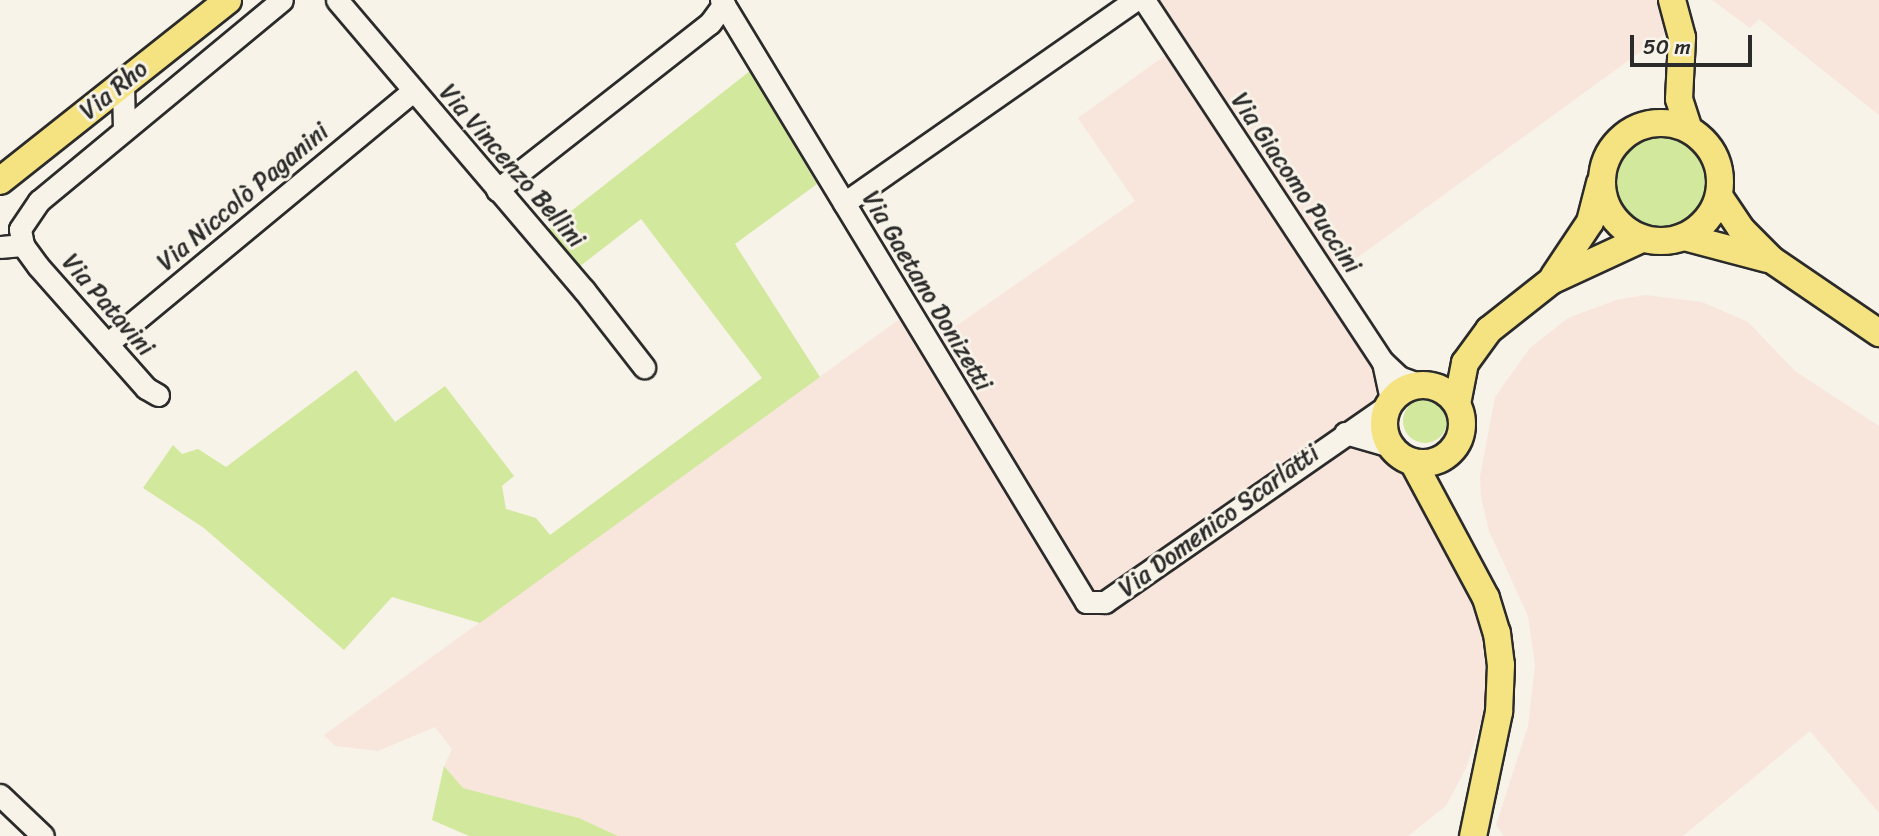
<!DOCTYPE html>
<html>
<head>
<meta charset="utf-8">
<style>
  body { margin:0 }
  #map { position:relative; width:1879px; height:836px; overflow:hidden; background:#f7f3e8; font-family:Sriracha,sans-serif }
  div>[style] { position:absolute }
  .built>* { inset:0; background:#f8e6dd }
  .green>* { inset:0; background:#d2e89d }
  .round { border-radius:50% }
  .roads { filter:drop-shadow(2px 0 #2b2b2b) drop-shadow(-2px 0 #2b2b2b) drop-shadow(0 2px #2b2b2b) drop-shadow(0 -2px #2b2b2b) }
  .minor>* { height:21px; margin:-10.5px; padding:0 10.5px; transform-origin:10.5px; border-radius:10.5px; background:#f7f3e8 }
  .major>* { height:26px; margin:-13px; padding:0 13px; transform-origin:13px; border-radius:13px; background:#f5e382 }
  .major>.ring { margin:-13px; padding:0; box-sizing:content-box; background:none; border:26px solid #f5e382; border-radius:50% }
  span { translate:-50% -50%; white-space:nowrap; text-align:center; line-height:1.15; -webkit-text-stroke:6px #f7f3e8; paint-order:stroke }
  .street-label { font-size:24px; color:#2b2b2b }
  .scale { position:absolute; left:1630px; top:35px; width:122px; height:32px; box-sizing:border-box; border:4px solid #2b2b2b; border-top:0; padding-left:9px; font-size:21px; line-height:24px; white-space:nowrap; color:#2b2b2b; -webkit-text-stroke:5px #f7f3e8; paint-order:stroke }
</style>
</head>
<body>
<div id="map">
  <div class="built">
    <i style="clip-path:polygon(1159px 0,1661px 0,1669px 31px,1339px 271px)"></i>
    <i style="clip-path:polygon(1712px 0,1879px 0,1879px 115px,1759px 19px,1750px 28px)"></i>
    <i style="clip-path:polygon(1167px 54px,1381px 375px,1385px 389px,1372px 416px,1379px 452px,1405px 469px,1482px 625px,1487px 678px,1484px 712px,1466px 768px,1446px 806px,1408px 836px,618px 836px,579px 818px,463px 788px,444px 766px,452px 749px,435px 727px,378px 751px,335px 746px,324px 735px,901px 318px,922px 350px,1135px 201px,1078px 118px)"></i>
    <i style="clip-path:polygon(1645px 295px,1702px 302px,1748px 322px,1795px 371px,1879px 426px,1879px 813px,1810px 731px,1683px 836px,1504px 836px,1496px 825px,1528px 726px,1535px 665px,1528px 616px,1489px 531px,1481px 497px,1480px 476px,1495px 397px,1530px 348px,1568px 318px,1616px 300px)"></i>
  </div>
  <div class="green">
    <i style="clip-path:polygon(750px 71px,817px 184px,735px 244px,820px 377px,480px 623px,392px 597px,344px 650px,204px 528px,143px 488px,173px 445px,182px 454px,198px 449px,226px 467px,356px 370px,395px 422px,445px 386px,514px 476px,502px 486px,506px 509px,536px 518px,550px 535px,762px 378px,641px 219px,579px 267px,547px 230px)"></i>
    <i class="round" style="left:1613px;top:133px;width:96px;height:96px"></i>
    <i class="round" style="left:1403px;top:399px;width:44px;height:44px"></i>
    <i style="clip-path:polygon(444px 766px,463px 788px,579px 818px,618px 836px,469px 836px,432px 820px)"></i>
  </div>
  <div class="roads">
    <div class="minor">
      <i style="left:337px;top:0;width:381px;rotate:49.6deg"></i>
      <i style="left:584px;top:290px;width:98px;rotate:52.1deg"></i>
      <i style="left:721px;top:0;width:704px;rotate:58.77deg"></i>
      <i style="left:1086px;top:602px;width:19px"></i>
      <i style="left:1105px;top:602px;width:345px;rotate:-34.8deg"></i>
      <i style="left:1144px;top:0;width:434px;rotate:56.6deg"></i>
      <i style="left:1383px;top:362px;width:40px;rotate:78deg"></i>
      <i style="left:123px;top:83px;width:47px;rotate:88.8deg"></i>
      <i style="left:497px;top:190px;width:271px;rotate:-38.1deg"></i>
      <i style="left:710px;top:23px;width:24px;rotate:-54deg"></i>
      <i style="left:844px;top:203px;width:355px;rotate:-34.9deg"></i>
      <i style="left:0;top:247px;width:23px;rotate:-5deg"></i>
      <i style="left:107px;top:344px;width:397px;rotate:-39.6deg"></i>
      <i style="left:1383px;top:362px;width:22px;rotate:43deg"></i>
      <i style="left:1399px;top:377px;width:20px;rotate:20deg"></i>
      <i style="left:158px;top:395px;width:14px;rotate:-150deg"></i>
      <i style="left:146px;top:388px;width:163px;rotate:-131.5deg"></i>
      <i style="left:38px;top:266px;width:26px;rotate:-126deg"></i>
      <i style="left:23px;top:245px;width:16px;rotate:-101deg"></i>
      <i style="left:20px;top:229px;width:34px;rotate:-56deg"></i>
      <i style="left:39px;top:201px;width:315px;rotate:-39.6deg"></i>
      <i style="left:1345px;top:433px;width:47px;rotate:16.1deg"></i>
      <i style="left:0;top:795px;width:59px;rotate:43.6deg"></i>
    </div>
    <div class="major">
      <i style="left:1672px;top:0;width:39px;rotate:75deg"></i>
      <i style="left:1682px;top:38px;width:61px;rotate:92.8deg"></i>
      <i style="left:1679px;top:99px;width:32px;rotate:72deg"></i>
      <i class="ring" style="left:1602px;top:123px;width:92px;height:92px"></i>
      <i style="left:0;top:181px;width:291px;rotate:-38.4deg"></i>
      <i style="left:1719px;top:196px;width:40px;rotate:56deg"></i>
      <i style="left:1741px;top:229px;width:44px;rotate:45deg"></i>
      <i style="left:1772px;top:260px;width:130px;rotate:34.3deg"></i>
      <i style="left:1684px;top:237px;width:86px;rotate:14.8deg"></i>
      <i style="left:1554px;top:276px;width:65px;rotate:-56.3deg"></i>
      <i style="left:1590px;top:222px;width:40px;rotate:-75.6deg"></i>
      <i class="ring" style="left:1384px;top:385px;width:52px;height:52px"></i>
      <i style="left:1457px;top:404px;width:42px;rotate:-79deg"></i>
      <i style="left:1465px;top:363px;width:41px;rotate:-54deg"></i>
      <i style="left:1489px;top:330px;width:79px;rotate:-38.3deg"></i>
      <i style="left:1551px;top:281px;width:100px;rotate:-24.8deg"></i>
      <i style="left:1413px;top:462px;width:154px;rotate:61.8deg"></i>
      <i style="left:1486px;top:598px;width:37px;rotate:73deg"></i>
      <i style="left:1497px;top:633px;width:32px;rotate:83deg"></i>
      <i style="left:1501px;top:665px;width:47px;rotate:92.4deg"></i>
      <i style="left:1499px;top:712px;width:127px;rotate:101.8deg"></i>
    </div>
  </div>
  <div class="street-label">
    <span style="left:114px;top:90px;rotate:-39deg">Via Rho</span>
    <span style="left:512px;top:166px;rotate:49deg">Via Vincenzo Bellini</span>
    <span style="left:1296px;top:183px;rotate:56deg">Via Giacomo Puccini</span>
    <span style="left:243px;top:197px;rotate:-40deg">Via Niccolò Paganini</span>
    <span style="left:927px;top:291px;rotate:59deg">Via Gaetano Donizetti</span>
    <span style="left:108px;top:305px;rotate:49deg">Via Patavini</span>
    <span style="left:1219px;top:521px;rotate:-36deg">Via Domenico Scarlatti</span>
  </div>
  <div class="scale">50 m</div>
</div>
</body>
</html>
